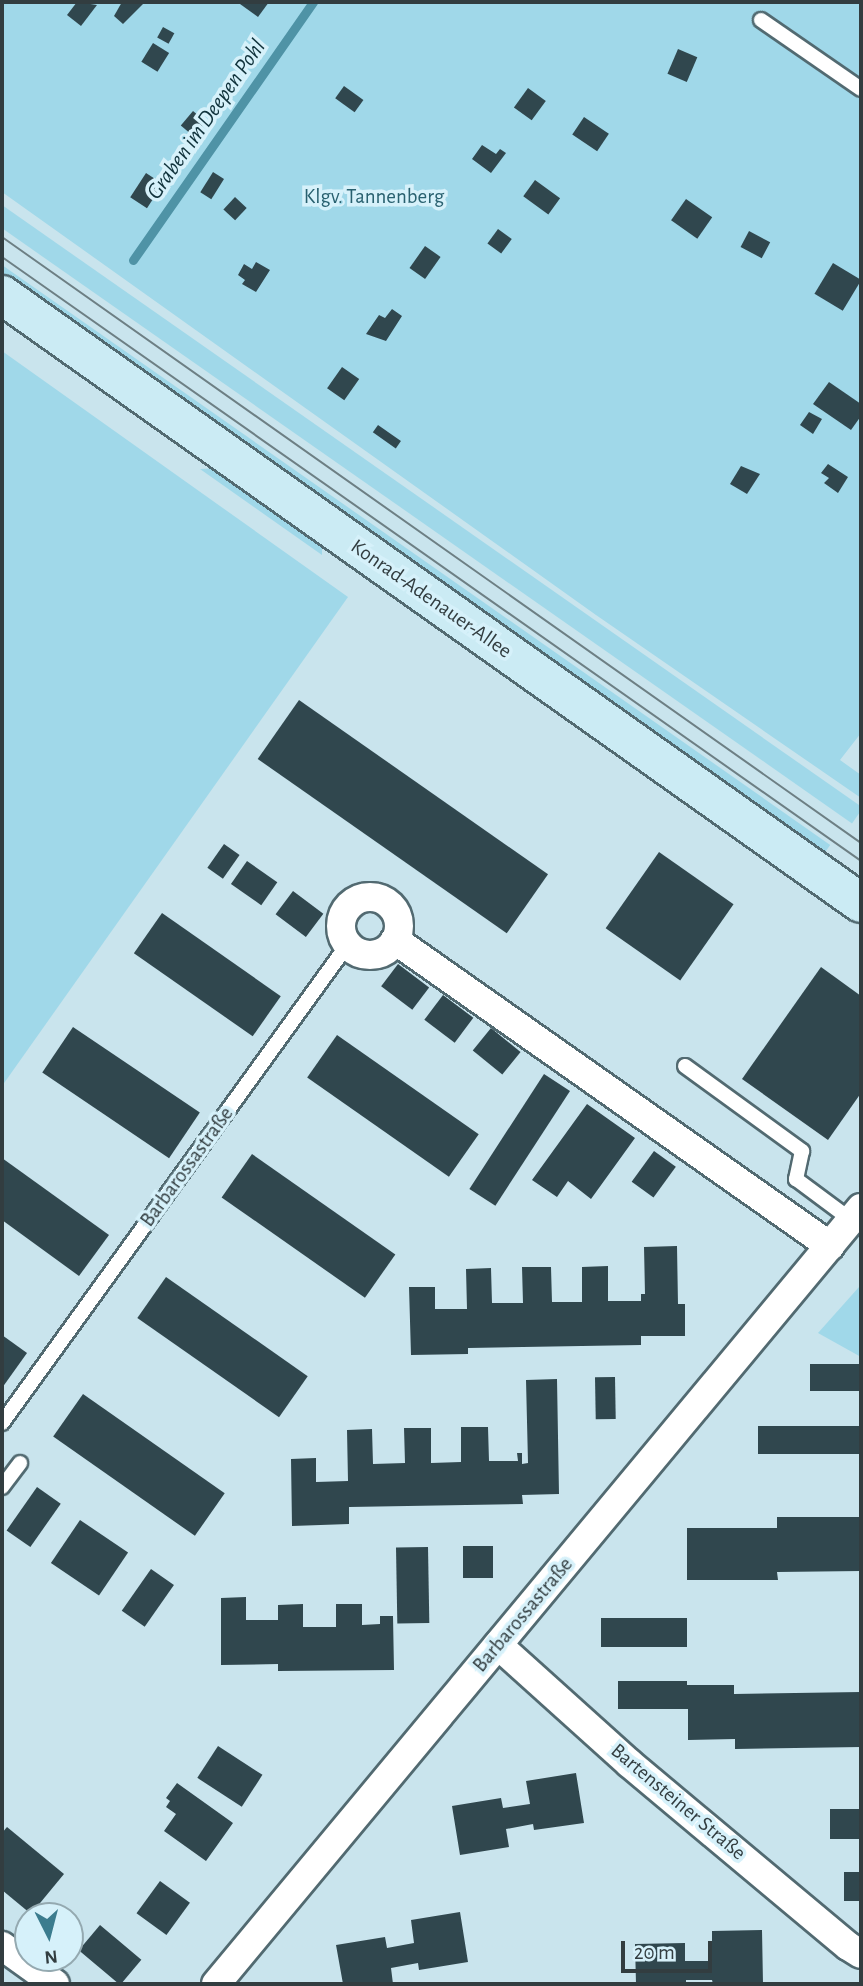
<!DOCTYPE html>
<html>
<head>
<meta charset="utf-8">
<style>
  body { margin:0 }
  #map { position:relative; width:863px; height:1986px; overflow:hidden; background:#c9e4ed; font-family:"Alegreya Sans",sans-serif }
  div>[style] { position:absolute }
  .green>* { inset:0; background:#a0d8e9; transform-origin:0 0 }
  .stream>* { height:9px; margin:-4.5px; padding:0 4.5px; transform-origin:4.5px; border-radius:4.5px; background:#4f93a6 }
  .building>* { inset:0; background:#30474e; transform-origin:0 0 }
  .roads { filter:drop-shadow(2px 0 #526a71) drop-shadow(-2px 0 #526a71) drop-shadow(0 2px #526a71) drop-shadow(0 -2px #526a71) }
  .service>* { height:14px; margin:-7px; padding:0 7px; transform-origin:7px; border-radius:7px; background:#fff }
  .minor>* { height:28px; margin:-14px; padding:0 14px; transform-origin:14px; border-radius:14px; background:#fff }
  .minor>.ring { margin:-14px; padding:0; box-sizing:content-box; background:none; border:28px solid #fff; border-radius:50% }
  .secondary>* { height:38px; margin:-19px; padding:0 19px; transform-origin:19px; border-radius:19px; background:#cbebf4 }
  .tram>* { height:2px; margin:-1px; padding:0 1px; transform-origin:1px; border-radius:1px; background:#6d7f84 }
  span { translate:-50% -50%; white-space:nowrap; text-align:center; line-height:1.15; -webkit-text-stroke:7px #d6f1fa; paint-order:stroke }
  .park-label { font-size:21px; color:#28606f }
  .street-label { font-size:21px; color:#323d40 }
  .water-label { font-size:23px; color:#10323b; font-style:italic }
  .frame { position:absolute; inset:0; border:4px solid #323d40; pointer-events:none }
  .north { position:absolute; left:14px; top:1902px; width:70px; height:70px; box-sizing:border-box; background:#d6f1fa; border:2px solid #94a9b0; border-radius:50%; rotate:174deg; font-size:19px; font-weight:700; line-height:28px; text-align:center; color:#323d40 }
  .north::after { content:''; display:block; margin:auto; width:24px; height:32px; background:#3b7c8e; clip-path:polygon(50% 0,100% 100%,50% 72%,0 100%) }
  .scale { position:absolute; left:621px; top:1941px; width:91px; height:32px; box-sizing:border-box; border:4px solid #323d40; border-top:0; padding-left:9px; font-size:21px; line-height:24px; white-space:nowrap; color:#323d40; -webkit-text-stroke:5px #d6f1fa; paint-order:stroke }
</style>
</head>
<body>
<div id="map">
  <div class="green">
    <i style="clip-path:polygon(2px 2px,861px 2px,861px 733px,840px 760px,861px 775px,861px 798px,596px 615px,2px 192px)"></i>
    <i style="left:2px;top:205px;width:1051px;height:19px;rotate:35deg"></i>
    <i style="left:2px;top:265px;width:1011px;height:10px;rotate:35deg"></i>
    <i style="clip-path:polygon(2px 351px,348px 597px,2px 1086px)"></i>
    <i style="clip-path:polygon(219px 468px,322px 543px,322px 555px,200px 469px)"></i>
    <i style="clip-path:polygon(859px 1287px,861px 1288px,861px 1357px,818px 1333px)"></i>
  </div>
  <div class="stream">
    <i style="left:133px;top:260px;width:315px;rotate:-55.1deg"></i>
  </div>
  <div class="building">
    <i style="clip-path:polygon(77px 2px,97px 5px,81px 26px,67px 15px)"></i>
    <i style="clip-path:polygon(122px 2px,145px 2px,123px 24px,114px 16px)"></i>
    <i style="clip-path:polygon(242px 2px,269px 2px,258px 17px,240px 4px)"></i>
    <i style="left:163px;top:27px;width:13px;height:12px;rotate:29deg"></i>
    <i style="left:153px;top:43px;width:19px;height:22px;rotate:32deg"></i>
    <i style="left:678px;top:49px;width:21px;height:27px;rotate:23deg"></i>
    <i style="left:344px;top:86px;width:24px;height:15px;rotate:36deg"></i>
    <i style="left:528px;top:88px;width:22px;height:24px;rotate:36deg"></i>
    <i style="left:193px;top:111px;width:17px;height:19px;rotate:40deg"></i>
    <i style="left:584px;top:117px;width:30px;height:21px;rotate:34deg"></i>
    <i style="clip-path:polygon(482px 145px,496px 154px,500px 149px,506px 153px,491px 173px,472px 159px)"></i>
    <i style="left:213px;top:172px;width:13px;height:24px;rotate:32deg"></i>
    <i style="left:146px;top:173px;width:20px;height:29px;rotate:33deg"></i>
    <i style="left:535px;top:180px;width:31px;height:20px;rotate:36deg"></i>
    <i style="left:235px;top:197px;width:16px;height:17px;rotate:43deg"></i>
    <i style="left:686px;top:199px;width:32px;height:26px;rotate:35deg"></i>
    <i style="left:498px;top:229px;width:17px;height:18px;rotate:36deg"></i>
    <i style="left:749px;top:231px;width:24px;height:18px;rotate:28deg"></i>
    <i style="left:425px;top:246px;width:19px;height:27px;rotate:35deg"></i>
    <i style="clip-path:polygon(256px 262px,270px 270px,256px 292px,242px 284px,245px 280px,238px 275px,244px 264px,252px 269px)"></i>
    <i style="left:833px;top:263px;width:33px;height:36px;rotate:31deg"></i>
    <i style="clip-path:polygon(392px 309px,402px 316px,386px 341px,366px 334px,379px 315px,385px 318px)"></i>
    <i style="left:342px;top:367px;width:21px;height:26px;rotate:35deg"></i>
    <i style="clip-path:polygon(829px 382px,861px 404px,861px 416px,851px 430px,813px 404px)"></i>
    <i style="clip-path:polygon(809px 412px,822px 419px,813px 434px,800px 425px)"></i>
    <i style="left:378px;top:425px;width:28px;height:9px;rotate:35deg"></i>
    <i style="clip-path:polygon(828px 464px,848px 477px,838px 493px,824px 483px,829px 478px,821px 473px)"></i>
    <i style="clip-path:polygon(741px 466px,760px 474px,747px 494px,730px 484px)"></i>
    <i style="left:299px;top:700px;width:304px;height:72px;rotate:35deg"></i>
    <i style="left:224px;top:844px;width:19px;height:29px;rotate:35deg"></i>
    <i style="left:659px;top:852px;width:91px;height:93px;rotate:35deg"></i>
    <i style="left:247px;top:861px;width:37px;height:28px;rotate:35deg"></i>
    <i style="left:293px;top:891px;width:38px;height:29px;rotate:37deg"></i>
    <i style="left:162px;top:913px;width:145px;height:49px;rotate:35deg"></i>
    <i style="left:398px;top:964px;width:39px;height:28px;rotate:37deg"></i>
    <i style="clip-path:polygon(821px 967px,861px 996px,861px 1093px,828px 1140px,742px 1079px)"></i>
    <i style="left:443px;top:995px;width:38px;height:31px;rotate:37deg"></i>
    <i style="left:73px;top:1027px;width:153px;height:55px;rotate:34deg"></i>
    <i style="left:491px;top:1028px;width:38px;height:29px;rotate:39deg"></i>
    <i style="left:337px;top:1035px;width:173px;height:52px;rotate:35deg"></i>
    <i style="left:544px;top:1074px;width:31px;height:137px;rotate:33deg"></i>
    <i style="clip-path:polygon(587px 1104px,635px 1138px,591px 1199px,568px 1181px,557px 1197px,532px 1180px)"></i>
    <i style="left:654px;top:1151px;width:27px;height:38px;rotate:36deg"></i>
    <i style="left:252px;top:1154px;width:175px;height:53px;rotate:35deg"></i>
    <i style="clip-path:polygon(2px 1158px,109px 1235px,79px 1276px,2px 1220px)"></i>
    <i style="clip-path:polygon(677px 1246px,678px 1304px,685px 1304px,685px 1336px,641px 1336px,641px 1345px,468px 1348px,468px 1354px,411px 1355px,409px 1287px,435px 1287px,435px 1309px,467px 1309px,466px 1269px,491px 1268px,492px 1303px,523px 1303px,522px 1267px,551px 1267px,552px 1302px,582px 1302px,582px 1267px,608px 1266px,608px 1301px,641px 1301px,641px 1294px,645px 1294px,644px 1247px)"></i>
    <i style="left:166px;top:1277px;width:173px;height:50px;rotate:35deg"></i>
    <i style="clip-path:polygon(2px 1335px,27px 1353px,2px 1388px)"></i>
    <i style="left:810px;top:1364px;width:51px;height:27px"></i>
    <i style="left:615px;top:1377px;width:42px;height:20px;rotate:89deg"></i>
    <i style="clip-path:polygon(557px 1379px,559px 1494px,522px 1495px,523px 1504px,349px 1507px,349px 1524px,292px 1526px,291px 1459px,316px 1458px,316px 1482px,348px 1481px,347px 1430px,372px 1429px,373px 1464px,405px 1463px,404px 1428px,431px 1428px,431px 1463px,461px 1462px,461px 1427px,488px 1427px,489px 1461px,518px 1461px,517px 1453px,522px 1453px,522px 1464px,528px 1463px,526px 1380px)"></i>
    <i style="left:83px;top:1394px;width:173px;height:52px;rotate:35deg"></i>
    <i style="left:861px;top:1426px;width:28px;height:103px;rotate:90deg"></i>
    <i style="left:37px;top:1487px;width:29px;height:53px;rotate:35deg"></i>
    <i style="clip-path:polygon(777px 1517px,861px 1517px,861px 1571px,777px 1572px,778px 1580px,687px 1580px,687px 1528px,777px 1528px)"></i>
    <i style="left:80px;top:1520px;width:58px;height:52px;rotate:34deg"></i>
    <i style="left:463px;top:1546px;width:30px;height:32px"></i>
    <i style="left:428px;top:1547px;width:76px;height:32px;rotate:89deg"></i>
    <i style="left:151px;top:1569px;width:28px;height:51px;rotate:35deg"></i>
    <i style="clip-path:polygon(246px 1597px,246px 1620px,278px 1620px,278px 1605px,303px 1604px,303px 1627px,336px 1627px,336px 1604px,362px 1604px,362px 1625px,380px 1624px,380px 1616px,393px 1616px,394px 1670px,278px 1671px,278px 1664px,221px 1665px,221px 1598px)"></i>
    <i style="left:687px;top:1618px;width:29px;height:86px;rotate:90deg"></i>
    <i style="clip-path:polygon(618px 1681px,687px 1681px,687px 1685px,734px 1685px,734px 1694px,861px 1692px,861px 1747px,735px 1749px,735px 1739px,688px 1740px,688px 1709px,618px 1709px)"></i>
    <i style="left:218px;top:1746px;width:53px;height:38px;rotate:33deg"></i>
    <i style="clip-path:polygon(576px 1773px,584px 1823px,534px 1830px,533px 1824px,506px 1829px,509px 1847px,460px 1855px,452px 1806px,501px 1798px,503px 1808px,530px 1804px,526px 1781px)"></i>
    <i style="clip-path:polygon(177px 1783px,233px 1823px,206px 1861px,164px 1831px,176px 1814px,166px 1807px,170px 1801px,166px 1798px)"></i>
    <i style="left:830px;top:1809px;width:31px;height:30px"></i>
    <i style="clip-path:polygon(7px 1827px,64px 1874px,31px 1914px,2px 1890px,2px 1833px)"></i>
    <i style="left:844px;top:1872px;width:17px;height:29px"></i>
    <i style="left:160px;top:1881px;width:37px;height:40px;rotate:36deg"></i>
    <i style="clip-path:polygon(460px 1912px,468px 1962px,419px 1970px,418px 1963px,391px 1968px,393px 1984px,343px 1984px,336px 1945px,385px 1937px,387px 1948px,414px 1943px,411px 1920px)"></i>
    <i style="left:100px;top:1925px;width:54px;height:33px;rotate:40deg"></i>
    <i style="clip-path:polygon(762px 1930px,763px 1984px,713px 1984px,712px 1980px,686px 1980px,686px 1984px,636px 1984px,635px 1944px,685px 1943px,685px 1961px,712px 1961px,712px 1931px)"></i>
  </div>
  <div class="roads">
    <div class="service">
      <i style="left:761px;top:20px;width:121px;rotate:34.6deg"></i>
      <i style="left:685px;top:1066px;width:145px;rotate:36deg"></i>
      <i style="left:802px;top:1151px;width:29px;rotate:102deg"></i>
      <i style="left:796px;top:1179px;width:69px;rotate:36.7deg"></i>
      <i style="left:2px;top:1423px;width:591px;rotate:-54.16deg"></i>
      <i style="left:2px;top:1487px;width:30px;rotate:-53deg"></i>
    </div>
    <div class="minor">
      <i class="ring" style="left:341px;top:897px;width:30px;height:30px"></i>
      <i style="left:395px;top:940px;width:532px;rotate:35.12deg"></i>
      <i style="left:498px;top:1645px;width:176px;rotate:42deg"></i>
      <i style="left:629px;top:1763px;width:285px;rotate:39.9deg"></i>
      <i style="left:848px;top:1946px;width:15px;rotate:32deg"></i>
      <i style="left:2px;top:1946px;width:65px;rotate:35.6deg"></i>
      <i style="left:216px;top:1984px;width:1009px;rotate:-50.27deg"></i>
    </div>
    <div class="secondary">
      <i style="left:2px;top:295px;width:1052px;rotate:35.29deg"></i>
    </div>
  </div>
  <div class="tram">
    <i style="left:2px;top:237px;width:1051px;rotate:35.2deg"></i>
    <i style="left:2px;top:257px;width:1050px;rotate:35.11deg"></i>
  </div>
  <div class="park-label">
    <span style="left:374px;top:197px">Klgv. Tannenberg</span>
  </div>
  <div class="street-label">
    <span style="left:431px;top:599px;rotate:35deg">Konrad-Adenauer-Allee</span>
    <span style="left:187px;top:1167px;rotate:-54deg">Barbarossastraße</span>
    <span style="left:523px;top:1615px;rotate:-50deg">Barbarossastraße</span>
    <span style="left:678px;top:1802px;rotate:40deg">Bartensteiner Straße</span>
  </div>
  <div class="water-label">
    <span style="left:207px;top:120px;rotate:-55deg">Graben im Deepen Pohl</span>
  </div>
  <div class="frame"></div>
  <div class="north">N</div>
  <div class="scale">20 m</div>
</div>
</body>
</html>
